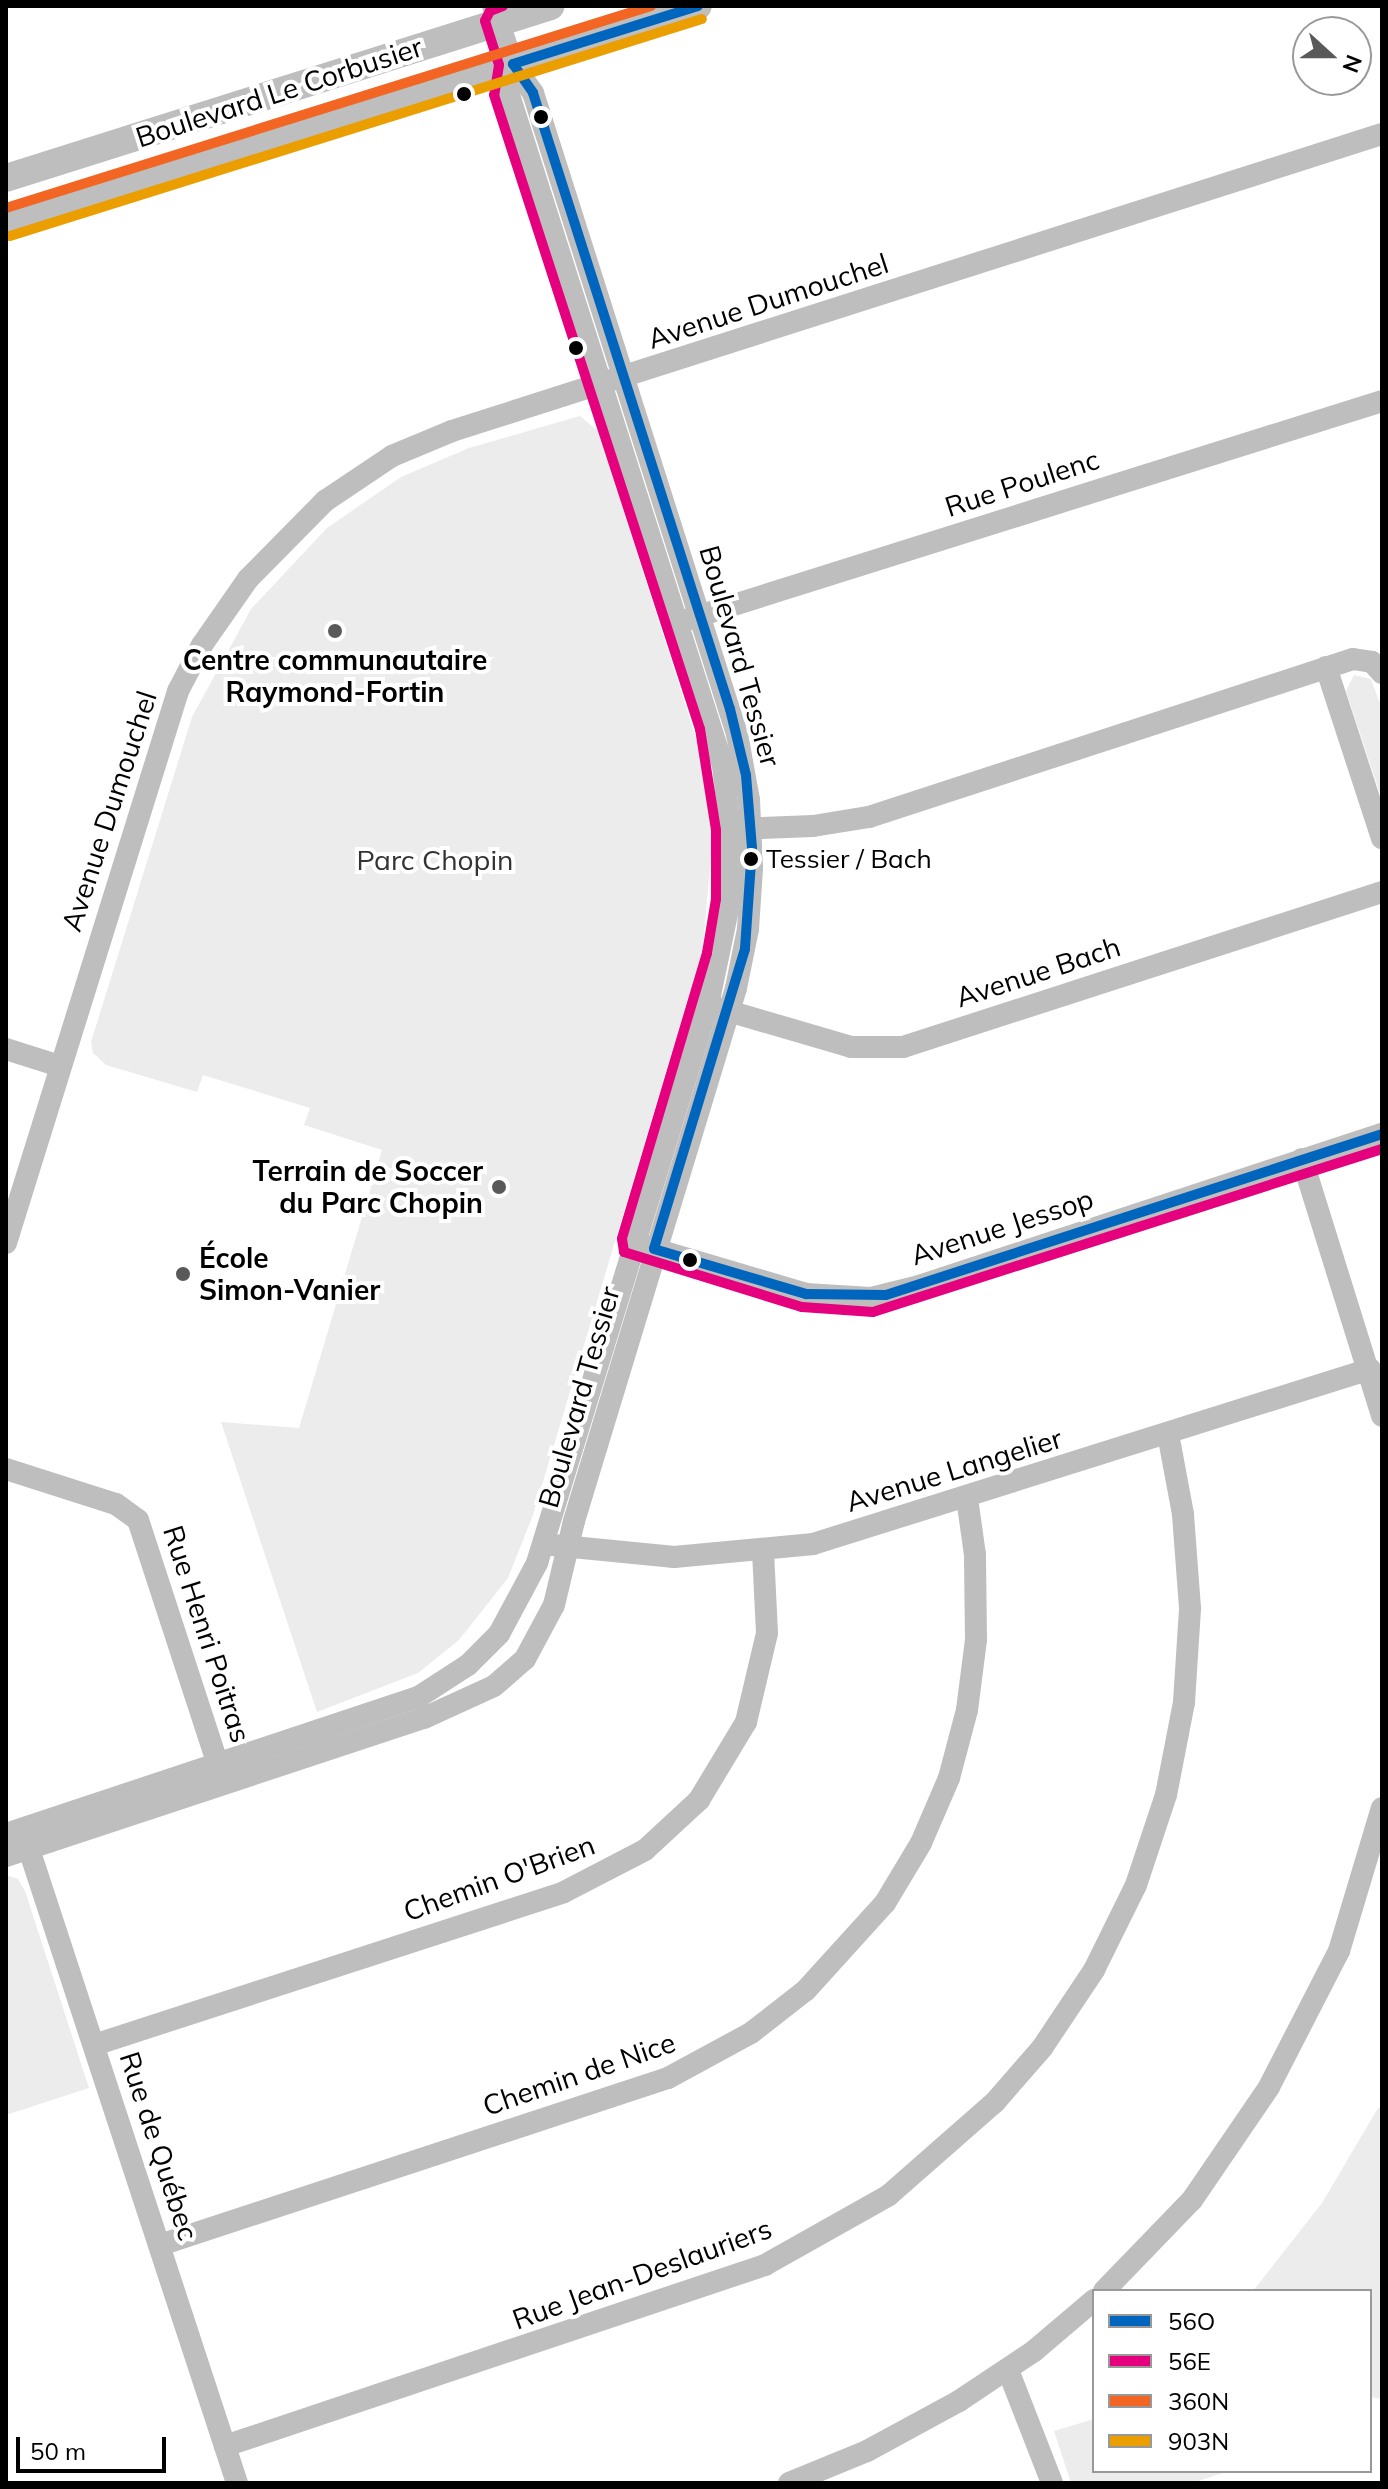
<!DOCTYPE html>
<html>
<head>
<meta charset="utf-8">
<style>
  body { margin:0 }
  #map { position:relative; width:1388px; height:2489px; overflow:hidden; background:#fff; font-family:Mulish,sans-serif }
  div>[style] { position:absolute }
  .green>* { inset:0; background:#ececec }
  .minor>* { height:22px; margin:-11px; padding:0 11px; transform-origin:11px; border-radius:11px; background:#bebebe }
  .tertiary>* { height:28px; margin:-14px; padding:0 14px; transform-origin:14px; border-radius:14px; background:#bebebe }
  .bus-1>* { height:10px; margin:-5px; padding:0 5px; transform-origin:5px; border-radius:5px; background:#0065bd }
  .bus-2>* { height:10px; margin:-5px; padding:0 5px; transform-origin:5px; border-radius:5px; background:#e5007d }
  .bus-3>* { height:10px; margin:-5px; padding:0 5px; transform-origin:5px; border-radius:5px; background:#f26522 }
  .bus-4>* { height:10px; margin:-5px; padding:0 5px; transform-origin:5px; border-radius:5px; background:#eb9e00 }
  .dots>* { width:22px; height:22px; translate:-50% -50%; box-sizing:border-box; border:4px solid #fff; border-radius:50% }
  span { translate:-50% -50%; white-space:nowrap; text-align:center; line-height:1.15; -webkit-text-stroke:8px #fff; paint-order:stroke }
  .bus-label { font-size:26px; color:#000 }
  .left { translate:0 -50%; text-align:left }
  .street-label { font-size:28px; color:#000 }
  .poi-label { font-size:28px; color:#000; font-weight:700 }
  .right { translate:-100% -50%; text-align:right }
  .park-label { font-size:28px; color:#333 }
  .frame { position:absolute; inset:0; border:8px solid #000; pointer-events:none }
  .legend { position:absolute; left:1092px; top:2289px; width:280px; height:184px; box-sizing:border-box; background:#fff; border:2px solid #999; margin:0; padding:10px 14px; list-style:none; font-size:24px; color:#000 }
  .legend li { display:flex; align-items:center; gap:16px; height:40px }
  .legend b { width:40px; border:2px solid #999 }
  .north { position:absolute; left:1292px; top:16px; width:80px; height:80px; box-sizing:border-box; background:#fff; border:2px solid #999; border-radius:50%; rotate:111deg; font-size:22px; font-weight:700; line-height:32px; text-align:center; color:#000 }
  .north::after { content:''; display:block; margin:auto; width:28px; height:36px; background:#595959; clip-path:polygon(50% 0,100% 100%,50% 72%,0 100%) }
  .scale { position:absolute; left:16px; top:2437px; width:150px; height:36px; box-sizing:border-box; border:4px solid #000; border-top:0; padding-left:10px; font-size:24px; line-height:28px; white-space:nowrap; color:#000; -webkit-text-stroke:6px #fff; paint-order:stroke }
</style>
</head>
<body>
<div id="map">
  <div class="green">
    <i style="clip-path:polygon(580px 416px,598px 431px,702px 757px,712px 842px,703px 948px,533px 1515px,508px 1578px,459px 1640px,418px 1673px,317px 1712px,221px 1422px,299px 1428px,382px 1150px,304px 1125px,310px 1108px,203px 1075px,197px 1092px,106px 1065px,93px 1053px,91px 1042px,192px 717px,251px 609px,327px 528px,401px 477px,469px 448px)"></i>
    <i style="clip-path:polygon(1354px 675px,1371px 679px,1382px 709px,1382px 800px,1346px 691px)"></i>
    <i style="clip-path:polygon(6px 1875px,18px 1879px,25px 1891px,89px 2088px,6px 2115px)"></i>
    <i style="clip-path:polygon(1378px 2108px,1382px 2109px,1382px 2399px,1370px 2397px,1370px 2291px,1253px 2291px,1322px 2203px)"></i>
    <i style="clip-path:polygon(1094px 2419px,1094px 2471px,1229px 2471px,1192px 2483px,1071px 2483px,1054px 2431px)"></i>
  </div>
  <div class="minor">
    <i style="left:689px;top:619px;width:726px;rotate:-17.46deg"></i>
    <i style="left:1326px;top:667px;width:180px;rotate:71.9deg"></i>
    <i style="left:740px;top:829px;width:73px;rotate:-2.4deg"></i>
    <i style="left:813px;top:826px;width:57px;rotate:-9.1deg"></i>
    <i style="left:869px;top:817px;width:509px;rotate:-18.08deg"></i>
    <i style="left:1353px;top:659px;width:19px;rotate:9deg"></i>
    <i style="left:1372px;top:662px;width:15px;rotate:48deg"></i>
    <i style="left:718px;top:1008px;width:139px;rotate:16.3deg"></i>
    <i style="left:851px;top:1047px;width:52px"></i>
    <i style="left:903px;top:1047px;width:503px;rotate:-17.93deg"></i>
    <i style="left:6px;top:1049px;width:57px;rotate:17.5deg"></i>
    <i style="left:1302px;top:1159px;width:269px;rotate:72.7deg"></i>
    <i style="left:6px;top:1243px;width:578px;rotate:-72.69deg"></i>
    <i style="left:178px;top:691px;width:52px;rotate:-62.4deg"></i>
    <i style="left:202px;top:645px;width:80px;rotate:-55.1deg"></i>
    <i style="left:248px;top:579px;width:110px;rotate:-45.4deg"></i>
    <i style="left:325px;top:501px;width:81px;rotate:-33.9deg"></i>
    <i style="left:392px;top:456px;width:65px;rotate:-22.6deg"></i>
    <i style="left:452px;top:431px;width:976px;rotate:-17.71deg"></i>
    <i style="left:641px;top:1245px;width:172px;rotate:16.5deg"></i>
    <i style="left:806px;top:1294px;width:65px;rotate:3.5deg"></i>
    <i style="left:871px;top:1298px;width:49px;rotate:-14deg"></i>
    <i style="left:919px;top:1286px;width:487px;rotate:-18.2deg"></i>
    <i style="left:6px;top:1469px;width:115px;rotate:17.7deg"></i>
    <i style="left:116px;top:1504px;width:27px;rotate:36deg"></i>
    <i style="left:138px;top:1520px;width:258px;rotate:71.9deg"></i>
    <i style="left:552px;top:1545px;width:123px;rotate:5.6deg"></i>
    <i style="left:674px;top:1557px;width:140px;rotate:-5.3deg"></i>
    <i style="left:813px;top:1544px;width:584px;rotate:-17.44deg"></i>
    <i style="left:6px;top:1834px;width:436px;rotate:-18.4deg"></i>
    <i style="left:420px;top:1696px;width:57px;rotate:-32.9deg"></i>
    <i style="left:468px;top:1665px;width:44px;rotate:-45deg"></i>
    <i style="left:499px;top:1634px;width:81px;rotate:-61.8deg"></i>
    <i style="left:537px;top:1563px;width:584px;rotate:-72.96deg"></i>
    <i style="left:708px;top:1005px;width:107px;rotate:-78.2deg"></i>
    <i style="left:730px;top:900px;width:71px;rotate:-90deg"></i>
    <i style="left:730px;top:829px;width:63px;rotate:-96.3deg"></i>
    <i style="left:723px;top:766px;width:707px;rotate:-107.69deg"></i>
    <i style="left:508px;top:92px;width:28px;rotate:-80deg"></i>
    <i style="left:25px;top:1837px;width:680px;rotate:71.83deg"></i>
    <i style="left:6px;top:1856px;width:440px;rotate:-18.3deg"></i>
    <i style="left:424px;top:1718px;width:77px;rotate:-24.6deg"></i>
    <i style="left:494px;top:1686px;width:41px;rotate:-41.1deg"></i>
    <i style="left:525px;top:1659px;width:61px;rotate:-61.8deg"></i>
    <i style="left:554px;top:1605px;width:86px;rotate:-76.6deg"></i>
    <i style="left:574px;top:1521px;width:557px;rotate:-73.09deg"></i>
    <i style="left:736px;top:988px;width:60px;rotate:-78.5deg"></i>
    <i style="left:748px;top:929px;width:61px;rotate:-86.2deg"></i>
    <i style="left:752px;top:868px;width:68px;rotate:-92.5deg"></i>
    <i style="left:749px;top:800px;width:67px;rotate:-100.3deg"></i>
    <i style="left:737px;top:734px;width:673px;rotate:-107.65deg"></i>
    <i style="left:533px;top:93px;width:35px;rotate:-125deg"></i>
    <i style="left:513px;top:64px;width:61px;rotate:-109deg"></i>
    <i style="left:94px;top:2045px;width:494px;rotate:-18deg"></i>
    <i style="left:564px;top:1892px;width:91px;rotate:-27.4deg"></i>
    <i style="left:645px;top:1850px;width:74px;rotate:-42.8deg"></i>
    <i style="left:699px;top:1800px;width:91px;rotate:-58.9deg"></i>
    <i style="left:746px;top:1722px;width:91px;rotate:-76.7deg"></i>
    <i style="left:767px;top:1633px;width:81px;rotate:-92.8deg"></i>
    <i style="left:160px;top:2245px;width:535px;rotate:-18.2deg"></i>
    <i style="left:668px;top:2078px;width:94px;rotate:-28.5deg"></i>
    <i style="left:751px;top:2033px;width:70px;rotate:-38deg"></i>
    <i style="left:806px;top:1990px;width:118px;rotate:-47.8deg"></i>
    <i style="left:885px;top:1903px;width:70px;rotate:-59deg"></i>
    <i style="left:921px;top:1843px;width:71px;rotate:-66.7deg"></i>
    <i style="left:949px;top:1778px;width:70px;rotate:-75.2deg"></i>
    <i style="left:967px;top:1710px;width:71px;rotate:-82.7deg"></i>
    <i style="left:976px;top:1640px;width:85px;rotate:-90.7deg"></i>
    <i style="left:975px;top:1555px;width:58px;rotate:-98deg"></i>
    <i style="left:1104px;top:2291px;width:127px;rotate:-46deg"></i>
    <i style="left:1192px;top:2200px;width:137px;rotate:-55.7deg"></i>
    <i style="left:1269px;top:2087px;width:153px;rotate:-62.8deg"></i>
    <i style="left:1339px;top:1951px;width:149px;rotate:-73.3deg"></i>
    <i style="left:1008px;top:2370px;width:121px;rotate:68.7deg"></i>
    <i style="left:225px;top:2446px;width:570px;rotate:-18.53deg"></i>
    <i style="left:765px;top:2265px;width:142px;rotate:-29.4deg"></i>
    <i style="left:889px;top:2195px;width:141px;rotate:-41.3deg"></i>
    <i style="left:995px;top:2102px;width:72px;rotate:-49deg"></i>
    <i style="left:1042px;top:2048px;width:94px;rotate:-56.3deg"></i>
    <i style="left:1094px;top:1970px;width:95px;rotate:-63.7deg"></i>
    <i style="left:1136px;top:1885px;width:95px;rotate:-71.6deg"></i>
    <i style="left:1166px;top:1795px;width:95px;rotate:-79deg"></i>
    <i style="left:1184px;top:1702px;width:94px;rotate:-86.3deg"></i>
    <i style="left:1190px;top:1608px;width:94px;rotate:-94.3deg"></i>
    <i style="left:1183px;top:1514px;width:81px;rotate:-100.6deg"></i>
    <i style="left:789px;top:2483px;width:84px;rotate:-22.3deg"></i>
    <i style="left:867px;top:2451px;width:105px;rotate:-28.5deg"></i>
    <i style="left:959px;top:2401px;width:90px;rotate:-33.7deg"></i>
    <i style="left:1034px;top:2351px;width:79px;rotate:-40.4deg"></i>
  </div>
  <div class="tertiary">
    <i style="left:6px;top:178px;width:571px;rotate:-17.52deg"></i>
    <i style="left:6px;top:223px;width:725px;rotate:-17.41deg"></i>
  </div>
  <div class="bus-1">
    <i style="left:698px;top:6px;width:194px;rotate:162.6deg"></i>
    <i style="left:513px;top:64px;width:35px;rotate:55deg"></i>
    <i style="left:533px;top:93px;width:647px;rotate:72.27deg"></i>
    <i style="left:730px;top:709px;width:68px;rotate:76.4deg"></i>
    <i style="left:746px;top:775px;width:73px;rotate:85.3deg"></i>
    <i style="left:752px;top:848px;width:101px;rotate:94deg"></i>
    <i style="left:745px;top:949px;width:313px;rotate:106.9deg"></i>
    <i style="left:654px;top:1249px;width:159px;rotate:16.5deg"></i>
    <i style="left:806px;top:1294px;width:80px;rotate:0.7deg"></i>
    <i style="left:886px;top:1295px;width:521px;rotate:-17.98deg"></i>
  </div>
  <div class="bus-2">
    <i style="left:503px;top:6px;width:14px;rotate:159deg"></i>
    <i style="left:490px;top:11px;width:11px;rotate:117deg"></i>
    <i style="left:485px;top:21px;width:46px;rotate:72.3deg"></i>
    <i style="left:499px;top:65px;width:30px;rotate:99deg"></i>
    <i style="left:494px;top:95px;width:667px;rotate:72deg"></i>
    <i style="left:700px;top:729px;width:102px;rotate:81deg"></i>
    <i style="left:716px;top:830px;width:69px;rotate:90deg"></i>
    <i style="left:716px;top:899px;width:55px;rotate:99.5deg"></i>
    <i style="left:707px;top:953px;width:298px;rotate:106.6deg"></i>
    <i style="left:622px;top:1239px;width:13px;rotate:81deg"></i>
    <i style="left:624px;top:1252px;width:186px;rotate:17.2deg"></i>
    <i style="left:802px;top:1307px;width:71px;rotate:4deg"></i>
    <i style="left:873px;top:1312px;width:534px;rotate:-17.76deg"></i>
  </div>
  <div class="bus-3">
    <i style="left:6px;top:208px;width:676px;rotate:-17.39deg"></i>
  </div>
  <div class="bus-4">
    <i style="left:10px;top:236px;width:725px;rotate:-17.41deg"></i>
  </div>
  <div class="dots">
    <i style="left:464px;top:94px;background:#000"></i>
    <i style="left:541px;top:117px;background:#000"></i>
    <i style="left:576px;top:348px;background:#000"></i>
    <i style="left:335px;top:631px;background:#595959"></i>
    <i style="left:751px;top:859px;background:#000"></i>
    <i style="left:499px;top:1187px;background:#595959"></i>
    <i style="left:690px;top:1260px;background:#000"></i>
    <i style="left:183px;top:1274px;background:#595959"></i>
  </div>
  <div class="bus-label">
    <span class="left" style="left:766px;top:859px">Tessier / Bach</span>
  </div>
  <div class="street-label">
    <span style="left:279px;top:92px;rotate:-18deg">Boulevard Le Corbusier</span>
    <span style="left:768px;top:301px;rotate:-18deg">Avenue Dumouchel</span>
    <span style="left:1022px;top:483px;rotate:-18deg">Rue Poulenc</span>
    <span style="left:740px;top:656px;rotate:74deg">Boulevard Tessier</span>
    <span style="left:109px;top:811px;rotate:-72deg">Avenue Dumouchel</span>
    <span style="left:1038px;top:972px;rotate:-18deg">Avenue Bach</span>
    <span style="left:1002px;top:1227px;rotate:-18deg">Avenue Jessop</span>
    <span style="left:579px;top:1397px;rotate:-74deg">Boulevard Tessier</span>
    <span style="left:954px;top:1470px;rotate:-17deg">Avenue Langelier</span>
    <span style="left:207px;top:1634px;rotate:72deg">Rue Henri Poitras</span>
    <span style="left:499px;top:1878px;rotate:-20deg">Chemin O'Brien</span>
    <span style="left:579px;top:2074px;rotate:-19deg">Chemin de Nice</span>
    <span style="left:159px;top:2146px;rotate:72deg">Rue de Québec</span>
    <span style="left:642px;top:2274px;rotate:-20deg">Rue Jean-Deslauriers</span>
  </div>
  <div class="poi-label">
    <span style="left:335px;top:676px">Centre communautaire<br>Raymond-Fortin</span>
    <span class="right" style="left:483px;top:1187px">Terrain de Soccer<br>du Parc Chopin</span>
    <span class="left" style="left:199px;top:1274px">École<br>Simon-Vanier</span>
  </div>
  <div class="park-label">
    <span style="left:435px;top:860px">Parc Chopin</span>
  </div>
  <div class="frame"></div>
  <ul class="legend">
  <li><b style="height:10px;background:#0065bd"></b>56O</li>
  <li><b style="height:10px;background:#e5007d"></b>56E</li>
  <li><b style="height:10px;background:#f26522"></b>360N</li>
  <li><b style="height:10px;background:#eb9e00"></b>903N</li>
  </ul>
  <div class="north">N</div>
  <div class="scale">50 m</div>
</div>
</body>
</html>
